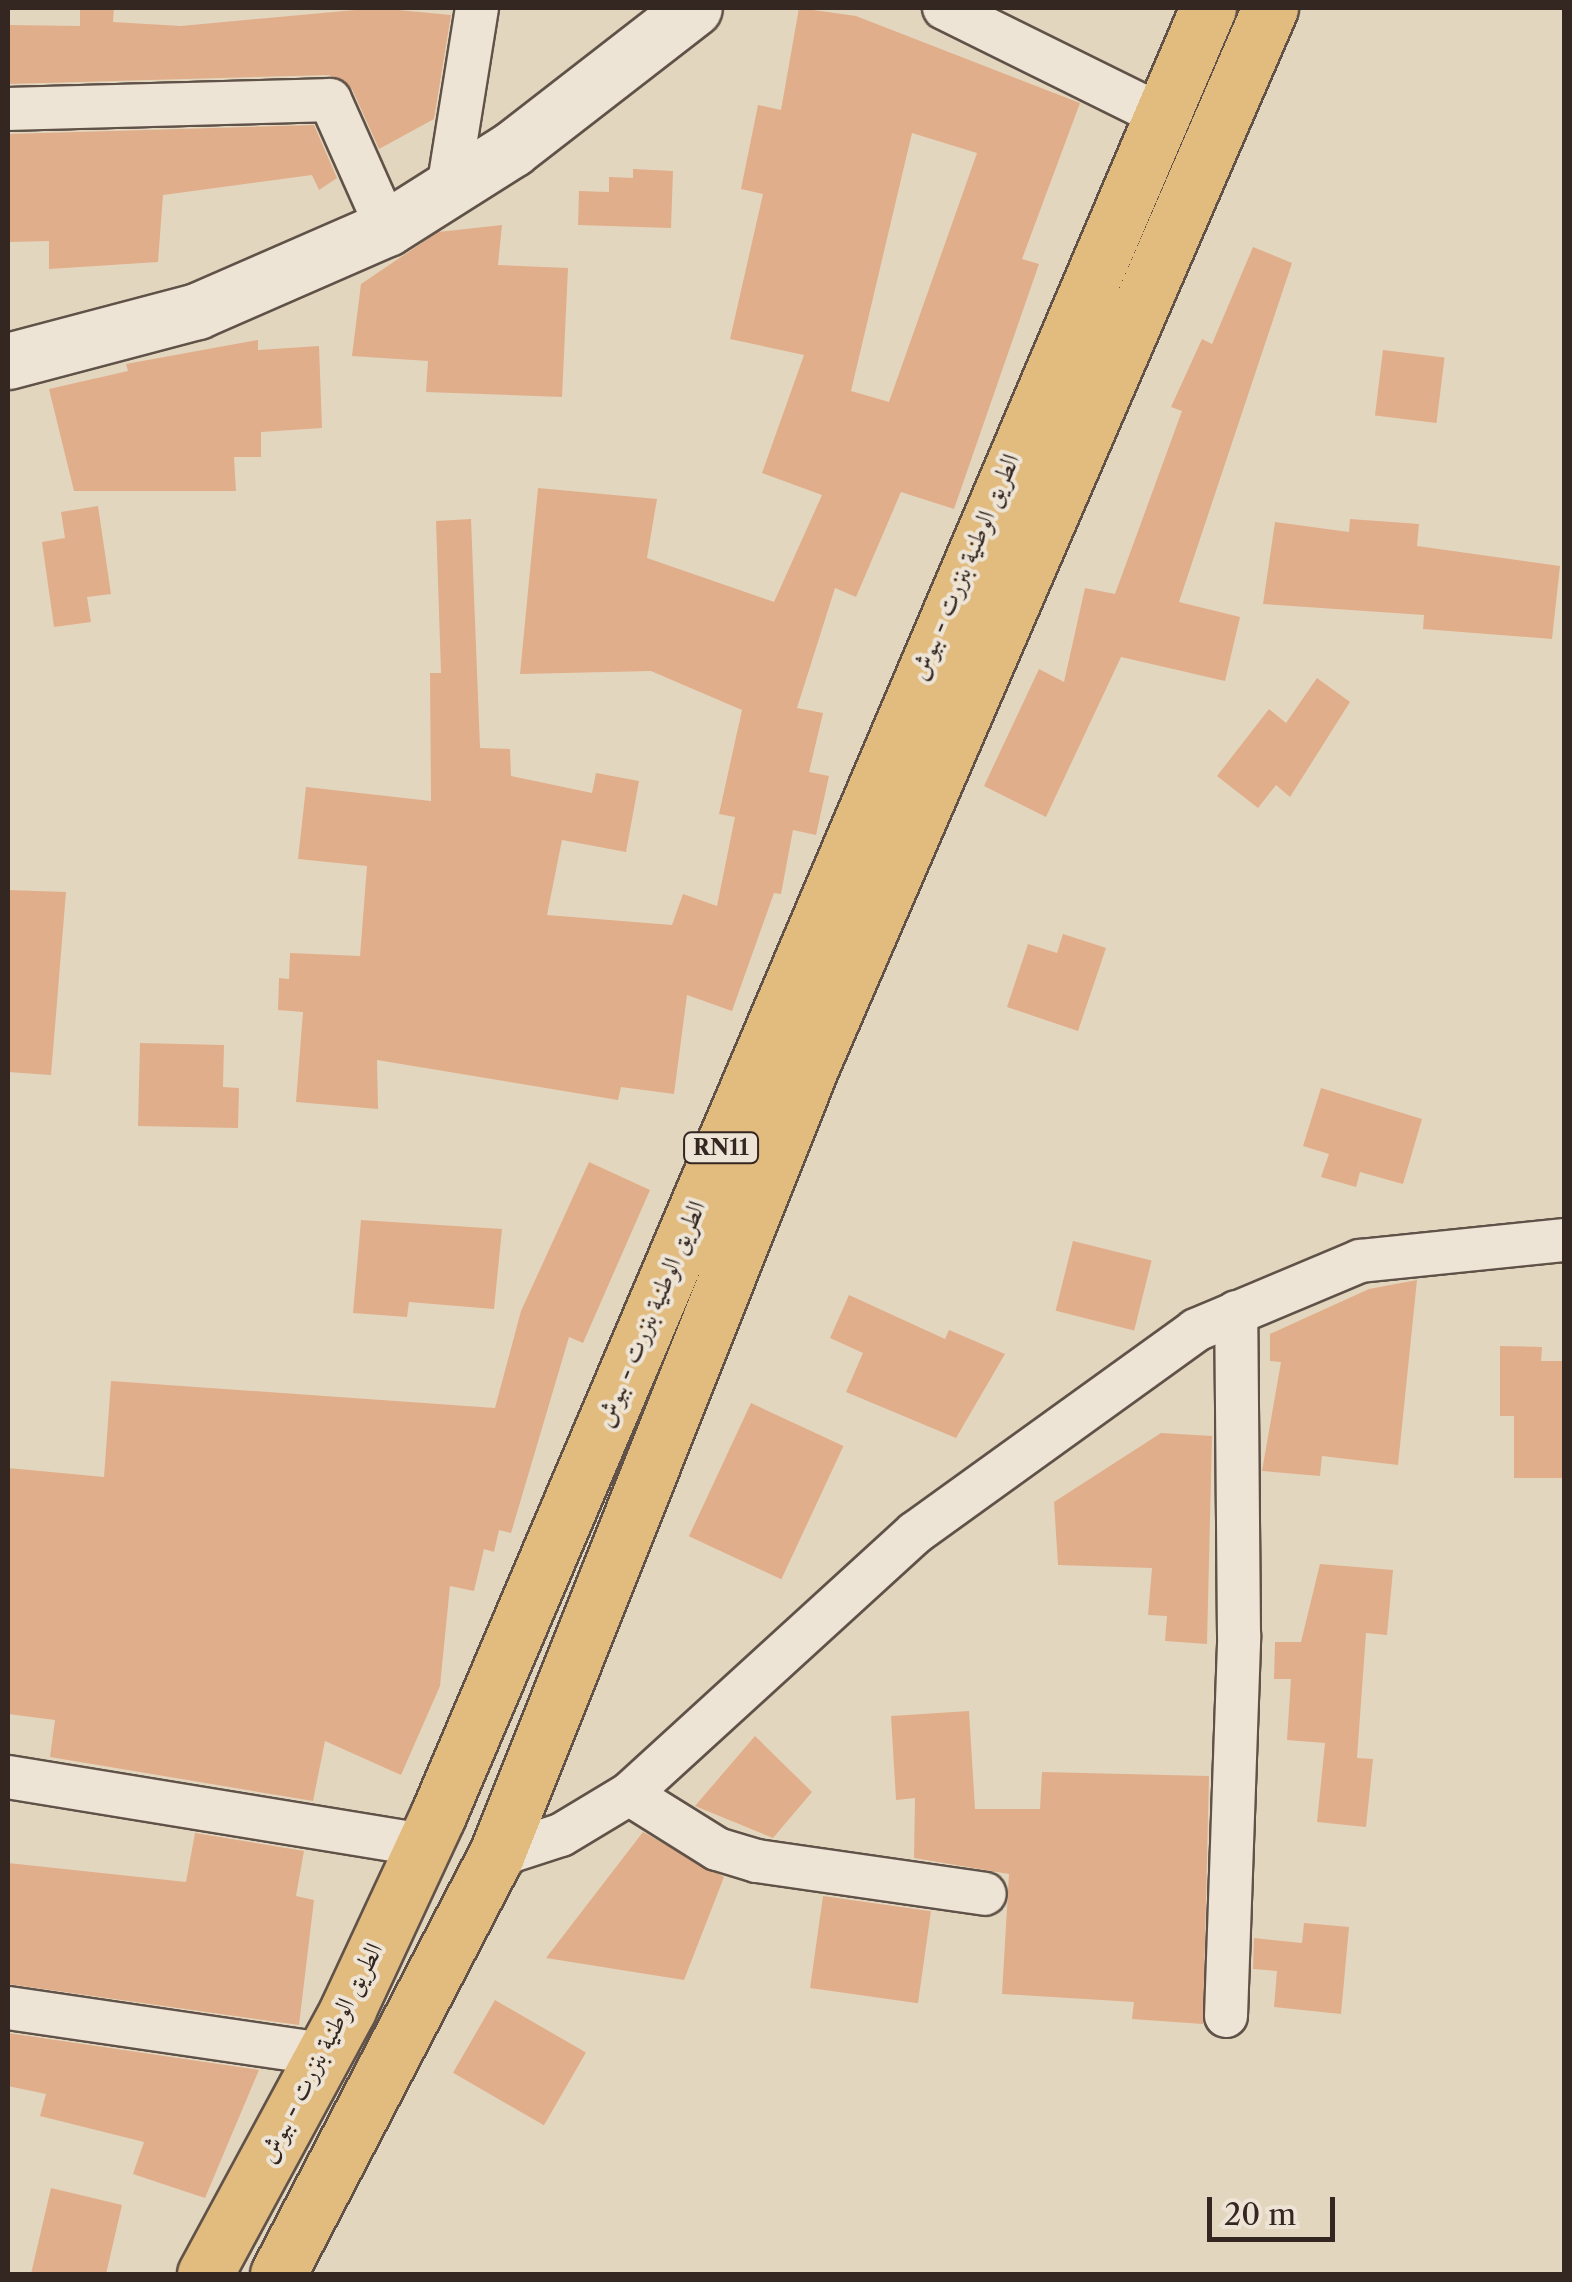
<!DOCTYPE html>
<html>
<head>
<meta charset="utf-8">
<style>
  body { margin:0 }
  #map { position:relative; width:1572px; height:2282px; overflow:hidden; background:#e3d6be; font-family:"Libre Caslon Text",Amiri,serif }
  div>[style] { position:absolute }
  .building>* { inset:0; background:#e1ae8b; transform-origin:0 0 }
  .roads { filter:drop-shadow(2px 0 #605248) drop-shadow(-2px 0 #605248) drop-shadow(0 2px #605248) drop-shadow(0 -2px #605248) }
  .street>* { height:42px; margin:-21px; padding:0 21px; transform-origin:21px; border-radius:21px; background:#ede4d5 }
  .secondary>* { height:55px; margin:-27.5px; padding:0 27.5px; transform-origin:27.5px; border-radius:27.5px; background:#ede4d5 }
  .primary>* { height:55px; margin:-27.5px; padding:0 27.5px; transform-origin:27.5px; border-radius:27.5px; background:#e2bb7f }
  span { translate:-50% -50%; white-space:nowrap; text-align:center; line-height:1.15; -webkit-text-stroke:8px #ede4d5; paint-order:stroke }
  .shield-label span { padding:2px 8px; background:#ede4d5; border:2px solid; border-radius:8px; -webkit-text-stroke-width:0 }
  .shield-label { font-size:22px; color:#342620; font-weight:700 }
  .street-label { font-size:25px; color:#342620 }
  .frame { position:absolute; inset:0; border:10px solid #342620; pointer-events:none }
  .scale { position:absolute; left:1207px; top:2197px; width:128px; height:45px; box-sizing:border-box; border:5px solid #342620; border-top:0; padding-left:12px; font-size:30px; line-height:35px; white-space:nowrap; color:#342620; -webkit-text-stroke:8px #ede4d5; paint-order:stroke }
</style>
</head>
<body>
<div id="map">
  <div class="building">
    <i style="clip-path:polygon(80px 8px,114px 8px,113px 22px,181px 26px,377px 8px,451px 15px,434px 119px,379px 149px,352px 89px,329px 75px,8px 84px,8px 25px,80px 26px)"></i>
    <i style="clip-path:polygon(evenodd,799px 8px,856px 16px,1080px 103px,1022px 259px,1039px 264px,954px 509px,901px 492px,856px 597px,835px 588px,797px 708px,823px 713px,809px 772px,829px 776px,816px 835px,793px 830px,781px 894px,774px 893px,732px 1011px,687px 995px,674px 1094px,621px 1087px,618px 1100px,377px 1060px,378px 1109px,296px 1102px,303px 1012px,278px 1010px,279px 978px,289px 979px,290px 953px,360px 956px,367px 866px,298px 859px,306px 787px,431px 801px,430px 673px,441px 673px,436px 521px,471px 519px,480px 748px,510px 749px,511px 776px,592px 793px,596px 773px,639px 781px,626px 852px,562px 840px,547px 915px,672px 925px,683px 894px,717px 906px,735px 817px,719px 814px,742px 710px,651px 671px,520px 674px,538px 488px,657px 499px,647px 558px,774px 602px,822px 495px,762px 473px,804px 355px,730px 339px,763px 194px,741px 189px,758px 105px,781px 110px,799px 8px,912px 133px,977px 153px,889px 402px,851px 391px,912px 133px)"></i>
    <i style="clip-path:polygon(314px 125px,337px 178px,319px 190px,312px 175px,163px 195px,158px 262px,49px 269px,49px 241px,8px 242px,8px 134px)"></i>
    <i style="clip-path:polygon(633px 169px,673px 171px,671px 228px,578px 225px,579px 191px,609px 192px,609px 177px,633px 178px)"></i>
    <i style="clip-path:polygon(502px 225px,498px 265px,568px 268px,562px 397px,426px 392px,428px 361px,352px 356px,361px 284px,438px 232px)"></i>
    <i style="clip-path:polygon(1253px 247px,1292px 263px,1179px 602px,1240px 617px,1225px 681px,1121px 657px,1046px 817px,984px 786px,1039px 669px,1064px 682px,1085px 588px,1115px 594px,1182px 411px,1171px 407px,1202px 339px,1212px 344px)"></i>
    <i style="clip-path:polygon(258px 340px,258px 350px,319px 346px,322px 428px,261px 432px,261px 457px,234px 457px,236px 491px,74px 491px,49px 389px,128px 371px,126px 364px)"></i>
    <i style="left:1383px;top:350px;width:62px;height:66px;rotate:7deg"></i>
    <i style="clip-path:polygon(98px 506px,111px 594px,87px 597px,91px 622px,54px 627px,42px 542px,65px 538px,61px 512px)"></i>
    <i style="clip-path:polygon(1350px 519px,1419px 524px,1417px 546px,1560px 566px,1552px 639px,1423px 629px,1424px 615px,1263px 604px,1275px 522px,1349px 532px)"></i>
    <i style="clip-path:polygon(1317px 678px,1350px 702px,1290px 797px,1276px 785px,1258px 808px,1217px 776px,1269px 709px,1286px 723px)"></i>
    <i style="clip-path:polygon(8px 890px,66px 892px,51px 1075px,8px 1072px)"></i>
    <i style="clip-path:polygon(1063px 934px,1106px 948px,1078px 1031px,1007px 1007px,1028px 944px,1057px 953px)"></i>
    <i style="clip-path:polygon(140px 1043px,224px 1045px,223px 1087px,239px 1088px,238px 1128px,138px 1126px)"></i>
    <i style="clip-path:polygon(1321px 1088px,1422px 1119px,1403px 1184px,1360px 1172px,1356px 1187px,1321px 1177px,1329px 1154px,1303px 1146px)"></i>
    <i style="clip-path:polygon(589px 1162px,650px 1190px,583px 1343px,569px 1337px,511px 1533px,499px 1530px,494px 1552px,484px 1549px,474px 1591px,450px 1586px,440px 1686px,401px 1775px,325px 1741px,313px 1801px,50px 1757px,55px 1720px,8px 1714px,8px 1468px,104px 1477px,111px 1381px,495px 1408px,521px 1311px)"></i>
    <i style="clip-path:polygon(361px 1220px,502px 1229px,494px 1309px,409px 1302px,407px 1317px,353px 1313px)"></i>
    <i style="left:1073px;top:1241px;width:81px;height:72px;rotate:14deg"></i>
    <i style="clip-path:polygon(1417px 1280px,1398px 1465px,1322px 1456px,1320px 1476px,1262px 1471px,1281px 1362px,1270px 1361px,1270px 1334px,1369px 1289px)"></i>
    <i style="clip-path:polygon(849px 1295px,945px 1339px,949px 1330px,1005px 1354px,956px 1438px,846px 1392px,863px 1353px,830px 1338px)"></i>
    <i style="clip-path:polygon(1500px 1346px,1542px 1347px,1541px 1361px,1564px 1361px,1564px 1478px,1514px 1478px,1514px 1416px,1500px 1416px)"></i>
    <i style="left:751px;top:1403px;width:102px;height:147px;rotate:25deg"></i>
    <i style="clip-path:polygon(1161px 1433px,1212px 1436px,1207px 1644px,1165px 1641px,1167px 1616px,1148px 1615px,1152px 1568px,1058px 1565px,1054px 1502px)"></i>
    <i style="clip-path:polygon(1320px 1564px,1393px 1570px,1387px 1635px,1366px 1633px,1357px 1758px,1373px 1759px,1366px 1827px,1317px 1822px,1325px 1743px,1287px 1740px,1291px 1679px,1274px 1679px,1275px 1642px,1301px 1642px)"></i>
    <i style="clip-path:polygon(969px 1711px,975px 1809px,1040px 1809px,1042px 1772px,1209px 1776px,1203px 2024px,1132px 2019px,1134px 2002px,1002px 1994px,1009px 1874px,914px 1858px,915px 1798px,896px 1800px,891px 1716px)"></i>
    <i style="clip-path:polygon(755px 1736px,812px 1792px,773px 1838px,695px 1806px)"></i>
    <i style="clip-path:polygon(643px 1832px,724px 1877px,684px 1980px,546px 1958px)"></i>
    <i style="clip-path:polygon(195px 1833px,304px 1851px,296px 1896px,314px 1900px,299px 2025px,8px 1984px,8px 1863px,186px 1882px)"></i>
    <i style="left:823px;top:1896px;width:109px;height:93px;rotate:8deg"></i>
    <i style="clip-path:polygon(1304px 1923px,1349px 1927px,1341px 2014px,1274px 2007px,1277px 1971px,1253px 1969px,1254px 1938px,1302px 1943px)"></i>
    <i style="left:495px;top:2000px;width:105px;height:84px;rotate:30deg"></i>
    <i style="clip-path:polygon(8px 2033px,259px 2070px,205px 2198px,133px 2174px,144px 2142px,40px 2116px,46px 2094px,8px 2086px)"></i>
    <i style="clip-path:polygon(51px 2188px,122px 2205px,106px 2274px,31px 2274px)"></i>
  </div>
  <div class="roads">
    <div class="street">
      <i style="left:944px;top:8px;width:237px;rotate:26.3deg"></i>
      <i style="left:8px;top:109px;width:322px;rotate:-1.6deg"></i>
      <i style="left:330px;top:100px;width:140px;rotate:66deg"></i>
      <i style="left:448px;top:189px;width:183px;rotate:-80.9deg"></i>
      <i style="left:8px;top:1777px;width:423px;rotate:9.3deg"></i>
      <i style="left:629px;top:1794px;width:104px;rotate:32deg"></i>
      <i style="left:717px;top:1849px;width:42px;rotate:16.7deg"></i>
      <i style="left:757px;top:1861px;width:230px;rotate:8.2deg"></i>
      <i style="left:496px;top:1856px;width:68px;rotate:-17.9deg"></i>
      <i style="left:561px;top:1835px;width:79px;rotate:-31.1deg"></i>
      <i style="left:629px;top:1794px;width:387px;rotate:-42.4deg"></i>
      <i style="left:915px;top:1533px;width:347px;rotate:-35.8deg"></i>
      <i style="left:1196px;top:1330px;width:178px;rotate:-22.8deg"></i>
      <i style="left:1360px;top:1261px;width:205px;rotate:-5.9deg"></i>
      <i style="left:8px;top:2008px;width:318px;rotate:8.3deg"></i>
      <i style="left:1226px;top:2016px;width:381px;rotate:-88deg"></i>
      <i style="left:1239px;top:1635px;width:323px;rotate:-90.5deg"></i>
    </div>
    <div class="secondary">
      <i style="left:8px;top:361px;width:196px;rotate:-14.8deg"></i>
      <i style="left:197px;top:311px;width:207px;rotate:-23.6deg"></i>
      <i style="left:387px;top:228px;width:148px;rotate:-32.3deg"></i>
      <i style="left:512px;top:149px;width:230px;rotate:-37.8deg"></i>
    </div>
    <div class="primary">
      <i style="left:205px;top:2274px;width:301px;rotate:-61.6deg"></i>
      <i style="left:348px;top:2009px;width:214px;rotate:-65.1deg"></i>
      <i style="left:438px;top:1815px;width:1964px;rotate:-66.92deg"></i>
      <i style="left:278px;top:2274px;width:471px;rotate:-62.5deg"></i>
      <i style="left:496px;top:1856px;width:853px;rotate:-68.25deg"></i>
      <i style="left:812px;top:1064px;width:1151px;rotate:-66.55deg"></i>
    </div>
  </div>
  <div class="shield-label">
    <span style="left:721px;top:1148px">RN11</span>
  </div>
  <div class="street-label">
    <span style="left:965px;top:567px;rotate:-67deg">الطريق الوطنية بنزرت - ببوش</span>
    <span style="left:651px;top:1314px;rotate:-67deg">الطريق الوطنية بنزرت - ببوش</span>
    <span style="left:321px;top:2053px;rotate:-63deg">الطريق الوطنية بنزرت - ببوش</span>
  </div>
  <div class="frame"></div>
  <div class="scale">20 m</div>
</div>
</body>
</html>
